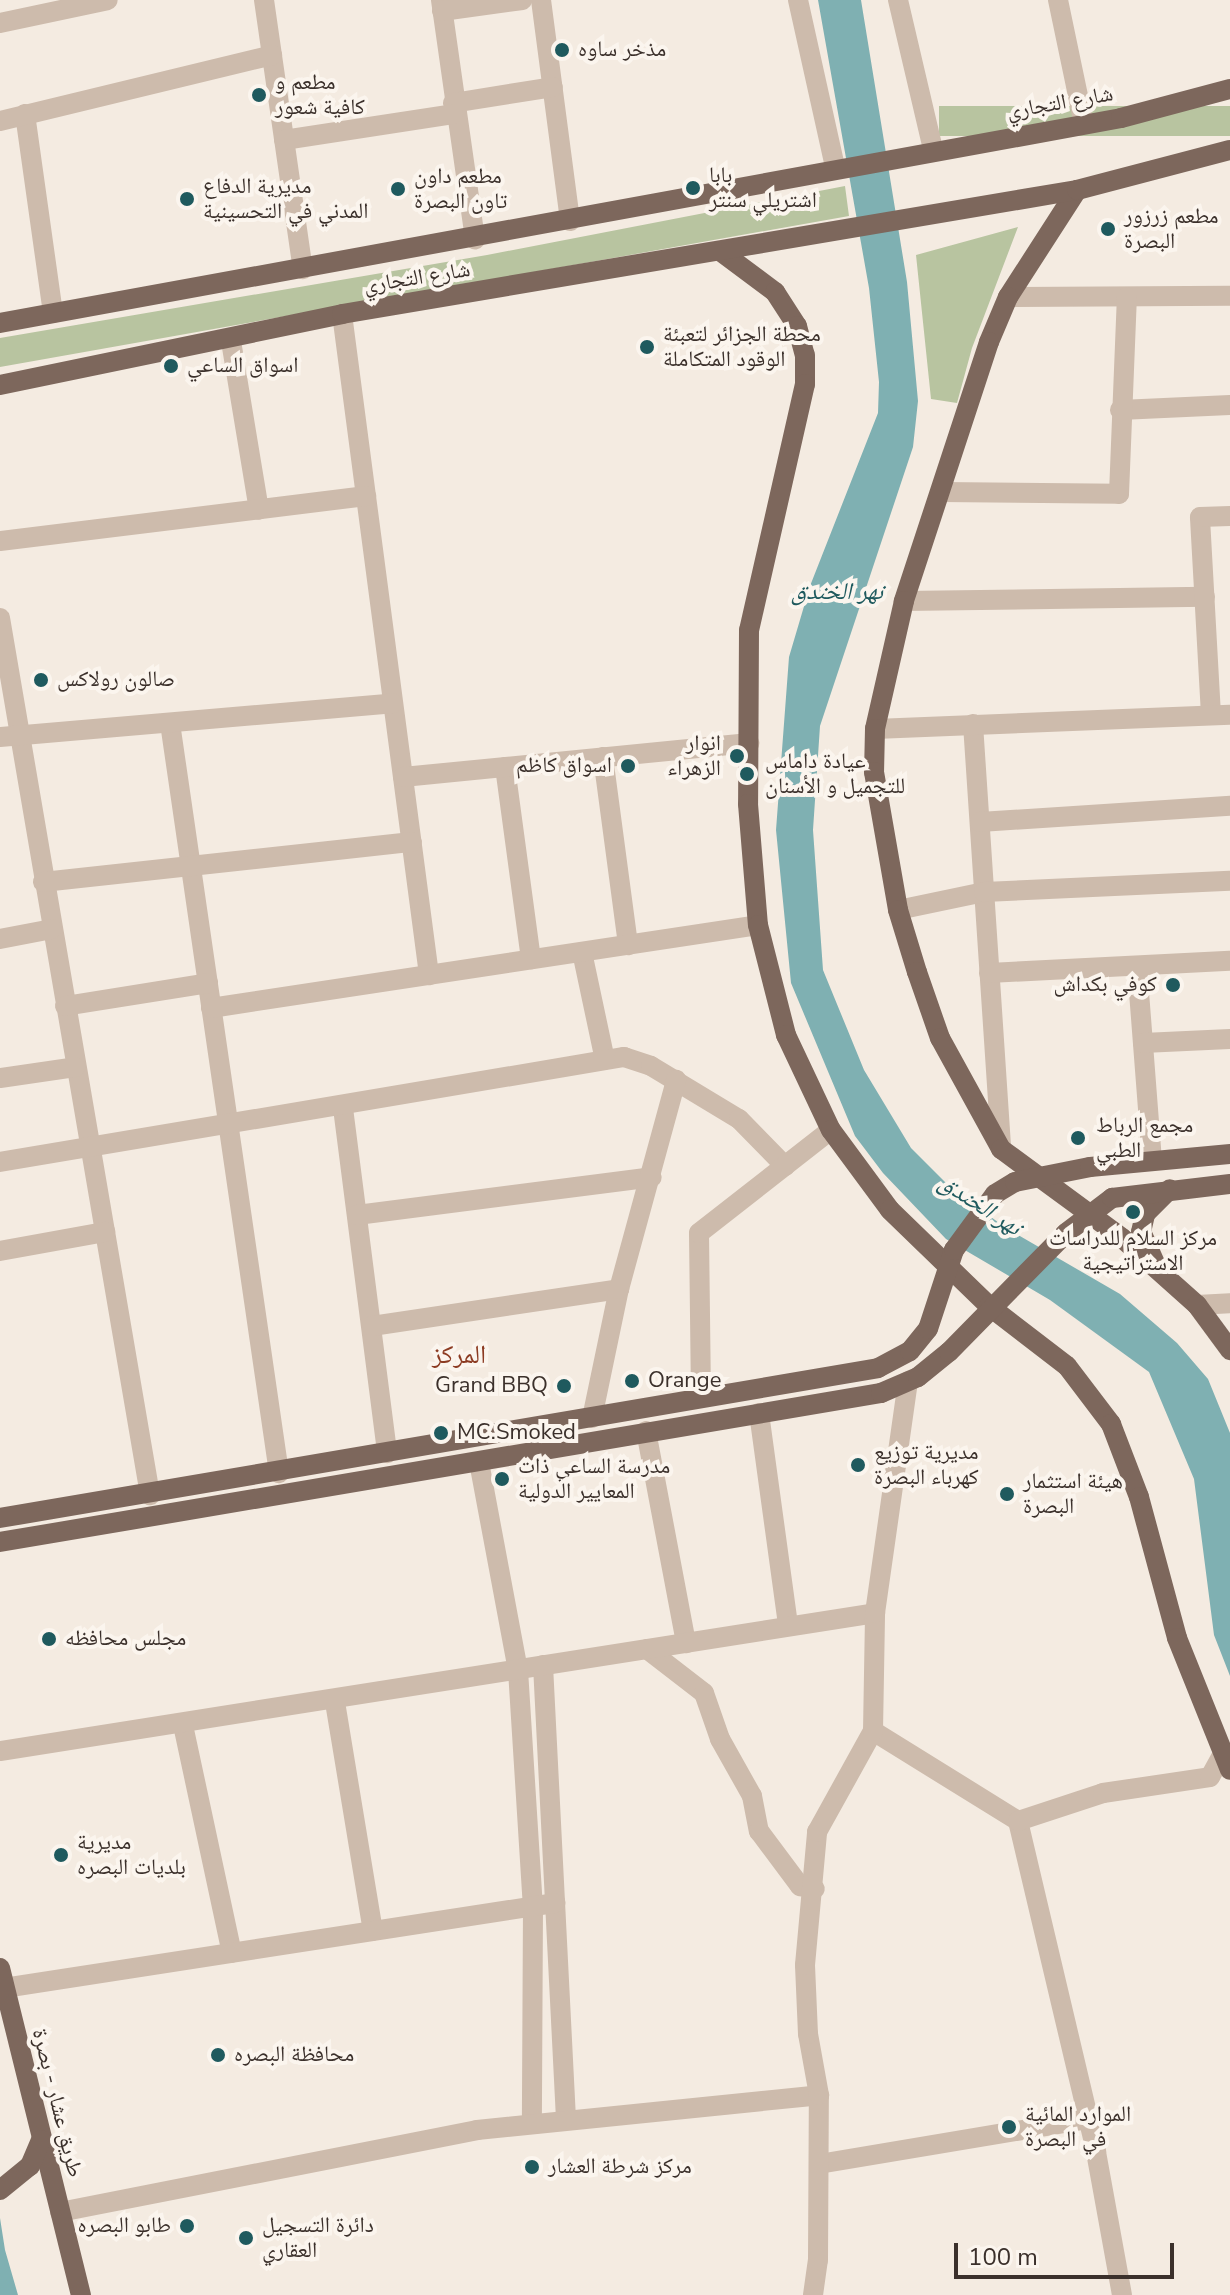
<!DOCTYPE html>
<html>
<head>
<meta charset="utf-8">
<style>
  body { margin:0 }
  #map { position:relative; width:1230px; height:2295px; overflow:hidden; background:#f4ebe1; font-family:"Nunito Sans","Noto Naskh Arabic",sans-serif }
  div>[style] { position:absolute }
  .green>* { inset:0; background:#b8c4a0; transform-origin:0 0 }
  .water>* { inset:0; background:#7fb0b2 }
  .minor>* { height:20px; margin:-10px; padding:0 10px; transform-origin:10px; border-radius:10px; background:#cdbbac }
  .major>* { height:20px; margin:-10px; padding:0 10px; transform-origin:10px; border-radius:10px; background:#7d675c }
  .dots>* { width:22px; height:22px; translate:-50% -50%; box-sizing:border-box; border:4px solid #fbf5ee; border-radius:50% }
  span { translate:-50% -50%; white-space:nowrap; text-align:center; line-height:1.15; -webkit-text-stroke:8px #fbf5ee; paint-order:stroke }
  .poi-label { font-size:22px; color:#3b302b }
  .left { translate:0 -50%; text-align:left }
  .right { translate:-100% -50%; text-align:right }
  .street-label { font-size:22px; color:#3b302b }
  .water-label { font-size:24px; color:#1f5a5e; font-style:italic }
  .quarter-label { font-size:26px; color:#8c3b22 }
  .scale { position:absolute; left:954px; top:2243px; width:220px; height:36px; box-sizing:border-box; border:4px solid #3b302b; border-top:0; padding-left:10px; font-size:24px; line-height:28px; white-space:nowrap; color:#3b302b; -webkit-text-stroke:6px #fbf5ee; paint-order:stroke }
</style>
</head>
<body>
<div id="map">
  <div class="green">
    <i style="left:1230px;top:106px;width:30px;height:291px;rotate:90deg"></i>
    <i style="clip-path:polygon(845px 186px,849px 216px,0 367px,0 338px,487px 255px)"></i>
    <i style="clip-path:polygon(1018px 227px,972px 348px,957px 403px,931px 399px,916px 255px)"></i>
  </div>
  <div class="water">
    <i style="clip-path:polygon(818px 0,861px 0,907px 282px,918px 401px,913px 447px,820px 726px,813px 830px,823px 970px,864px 1070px,911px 1148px,951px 1188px,1006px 1228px,1120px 1294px,1177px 1343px,1208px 1379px,1230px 1433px,1230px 1676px,1214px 1635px,1194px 1479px,1149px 1372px,1050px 1300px,946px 1239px,883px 1173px,855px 1136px,791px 983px,776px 830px,789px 657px,810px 586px,878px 413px,879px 382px,869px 288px)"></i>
    <i style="clip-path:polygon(0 2218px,5px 2250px,18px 2295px,0 2295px)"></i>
  </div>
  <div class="minor">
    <i style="left:264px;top:0;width:272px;rotate:81.8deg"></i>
    <i style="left:441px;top:0;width:242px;rotate:81.9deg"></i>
    <i style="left:541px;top:0;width:223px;rotate:82.5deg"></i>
    <i style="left:798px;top:0;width:171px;rotate:77.5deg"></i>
    <i style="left:898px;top:0;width:153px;rotate:76.8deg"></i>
    <i style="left:1058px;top:0;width:127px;rotate:78.2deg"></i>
    <i style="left:442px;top:11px;width:81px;rotate:-7.8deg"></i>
    <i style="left:0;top:23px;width:110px;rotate:-12deg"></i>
    <i style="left:453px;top:103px;width:101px;rotate:-9.1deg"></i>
    <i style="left:25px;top:114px;width:201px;rotate:82deg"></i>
    <i style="left:0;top:121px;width:280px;rotate:-13.6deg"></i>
    <i style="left:284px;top:140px;width:171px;rotate:-8.7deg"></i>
    <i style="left:1008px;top:297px;width:222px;rotate:-0.3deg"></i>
    <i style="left:342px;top:314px;width:667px;rotate:82.5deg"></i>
    <i style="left:231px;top:341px;width:171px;rotate:80.6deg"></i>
    <i style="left:1120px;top:410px;width:110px;rotate:-2.6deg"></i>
    <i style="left:941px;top:492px;width:178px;rotate:0.6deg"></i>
    <i style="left:1119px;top:494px;width:197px;rotate:-87.7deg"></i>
    <i style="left:0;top:541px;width:369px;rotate:-7deg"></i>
    <i style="left:904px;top:601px;width:301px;rotate:-0.8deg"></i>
    <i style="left:0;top:618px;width:890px;rotate:80.29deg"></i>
    <i style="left:1211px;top:715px;width:198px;rotate:-93.2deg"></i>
    <i style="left:1200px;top:517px;width:30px;rotate:-2deg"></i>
    <i style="left:170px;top:723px;width:758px;rotate:81.73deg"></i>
    <i style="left:973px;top:724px;width:426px;rotate:86.2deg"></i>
    <i style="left:875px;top:729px;width:355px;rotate:-2.3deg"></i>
    <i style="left:0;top:737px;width:394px;rotate:-4.9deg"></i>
    <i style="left:603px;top:757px;width:190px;rotate:82.4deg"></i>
    <i style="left:505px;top:767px;width:194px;rotate:82.3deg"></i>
    <i style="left:403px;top:777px;width:348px;rotate:-5.6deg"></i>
    <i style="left:980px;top:822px;width:251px;rotate:-3.7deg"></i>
    <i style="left:43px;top:882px;width:371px;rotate:-6.2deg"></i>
    <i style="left:898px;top:910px;width:88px;rotate:-11.8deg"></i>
    <i style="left:984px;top:892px;width:246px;rotate:-2.6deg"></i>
    <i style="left:0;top:939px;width:53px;rotate:-10.9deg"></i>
    <i style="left:582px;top:952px;width:110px;rotate:78deg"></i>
    <i style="left:1137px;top:966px;width:195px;rotate:85.6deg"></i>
    <i style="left:989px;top:973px;width:241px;rotate:-2.9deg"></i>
    <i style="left:65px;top:1006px;width:145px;rotate:-9.1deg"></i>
    <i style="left:211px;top:1008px;width:553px;rotate:-8.63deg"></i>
    <i style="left:1143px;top:1043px;width:87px;rotate:-2.6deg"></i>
    <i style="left:0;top:1078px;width:76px;rotate:-8.3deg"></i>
    <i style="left:343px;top:1108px;width:348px;rotate:82.7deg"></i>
    <i style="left:0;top:1162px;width:633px;rotate:-9.55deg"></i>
    <i style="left:624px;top:1057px;width:28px;rotate:18deg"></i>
    <i style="left:651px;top:1066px;width:103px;rotate:31.1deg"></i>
    <i style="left:739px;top:1119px;width:66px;rotate:45.6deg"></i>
    <i style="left:357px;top:1215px;width:297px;rotate:-7.3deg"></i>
    <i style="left:0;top:1251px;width:107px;rotate:-10.3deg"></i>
    <i style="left:1197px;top:1305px;width:33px;rotate:-3deg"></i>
    <i style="left:372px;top:1326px;width:250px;rotate:-8.5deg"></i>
    <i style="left:701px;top:1397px;width:164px;rotate:-90.7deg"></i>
    <i style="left:699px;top:1233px;width:167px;rotate:-38deg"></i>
    <i style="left:759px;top:1413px;width:215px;rotate:82.2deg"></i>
    <i style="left:592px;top:1418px;width:132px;rotate:-78.2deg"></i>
    <i style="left:619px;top:1289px;width:217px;rotate:-74.7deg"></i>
    <i style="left:646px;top:1431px;width:216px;rotate:79.3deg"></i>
    <i style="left:479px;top:1462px;width:212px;rotate:79.4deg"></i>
    <i style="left:518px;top:1670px;width:236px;rotate:86.4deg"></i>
    <i style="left:533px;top:1906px;width:218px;rotate:90.3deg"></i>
    <i style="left:647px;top:1649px;width:72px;rotate:37.7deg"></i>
    <i style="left:704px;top:1693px;width:49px;rotate:70.8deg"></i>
    <i style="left:720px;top:1739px;width:65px;rotate:60.7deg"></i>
    <i style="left:752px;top:1796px;width:36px;rotate:79deg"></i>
    <i style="left:759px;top:1831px;width:69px;rotate:53.3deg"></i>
    <i style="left:800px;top:1886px;width:15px;rotate:11deg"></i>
    <i style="left:543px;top:1665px;width:454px;rotate:87.1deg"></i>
    <i style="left:335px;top:1702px;width:232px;rotate:80.6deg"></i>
    <i style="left:183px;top:1725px;width:233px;rotate:77.9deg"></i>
    <i style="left:873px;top:1731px;width:171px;rotate:31.8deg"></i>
    <i style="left:1018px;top:1821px;width:340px;rotate:76.7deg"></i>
    <i style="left:1096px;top:2152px;width:145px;rotate:79.7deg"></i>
    <i style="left:0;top:1751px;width:886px;rotate:-8.96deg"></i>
    <i style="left:1018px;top:1821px;width:89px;rotate:-18.2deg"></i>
    <i style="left:1103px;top:1793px;width:108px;rotate:-8.5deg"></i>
    <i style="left:1210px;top:1777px;width:25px;rotate:-61deg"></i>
    <i style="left:4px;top:1988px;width:558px;rotate:-8.77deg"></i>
    <i style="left:819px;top:2164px;width:273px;rotate:-9.5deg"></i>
    <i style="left:60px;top:2212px;width:425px;rotate:-11.1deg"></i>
    <i style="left:477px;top:2130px;width:344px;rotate:-5.8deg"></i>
    <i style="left:813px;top:2295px;width:35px;rotate:-82deg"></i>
    <i style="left:818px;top:2260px;width:165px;rotate:-89.7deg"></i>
    <i style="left:819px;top:2095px;width:62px;rotate:-100.2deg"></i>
    <i style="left:808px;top:2034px;width:69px;rotate:-92.5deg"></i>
    <i style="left:805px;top:1965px;width:134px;rotate:-84.8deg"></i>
    <i style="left:817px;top:1832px;width:115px;rotate:-61deg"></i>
    <i style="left:873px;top:1731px;width:118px;rotate:-89deg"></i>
    <i style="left:875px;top:1613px;width:234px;rotate:-81.9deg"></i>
  </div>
  <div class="major">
    <i style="left:1077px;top:190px;width:127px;rotate:122.8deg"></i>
    <i style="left:1008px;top:297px;width:49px;rotate:112.9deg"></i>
    <i style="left:989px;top:342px;width:273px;rotate:108.2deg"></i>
    <i style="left:904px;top:601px;width:131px;rotate:102.8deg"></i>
    <i style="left:875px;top:729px;width:43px;rotate:91.3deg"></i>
    <i style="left:874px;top:772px;width:140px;rotate:80.1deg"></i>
    <i style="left:898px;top:910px;width:65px;rotate:73deg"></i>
    <i style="left:917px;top:972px;width:70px;rotate:70.8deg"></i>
    <i style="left:940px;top:1038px;width:127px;rotate:61.2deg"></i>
    <i style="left:1001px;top:1149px;width:150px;rotate:36.3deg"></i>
    <i style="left:1122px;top:1238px;width:101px;rotate:41.8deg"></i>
    <i style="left:1197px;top:1305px;width:56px;rotate:53.7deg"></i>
    <i style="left:720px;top:251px;width:69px;rotate:36.7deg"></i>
    <i style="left:775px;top:292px;width:40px;rotate:57.1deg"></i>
    <i style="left:797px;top:326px;width:30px;rotate:75deg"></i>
    <i style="left:805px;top:355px;width:29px;rotate:90deg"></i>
    <i style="left:805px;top:384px;width:252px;rotate:102.8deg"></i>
    <i style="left:749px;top:630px;width:174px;rotate:90.3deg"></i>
    <i style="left:748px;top:804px;width:121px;rotate:85.3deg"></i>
    <i style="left:758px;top:925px;width:114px;rotate:75.7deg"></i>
    <i style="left:786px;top:1035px;width:105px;rotate:64.7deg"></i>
    <i style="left:831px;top:1130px;width:99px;rotate:53.6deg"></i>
    <i style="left:890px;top:1210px;width:138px;rotate:44.1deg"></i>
    <i style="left:989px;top:1306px;width:98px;rotate:37.6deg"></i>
    <i style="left:1067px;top:1366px;width:73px;rotate:52.8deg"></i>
    <i style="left:1111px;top:1424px;width:78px;rotate:69deg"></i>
    <i style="left:1139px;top:1497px;width:146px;rotate:74.9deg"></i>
    <i style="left:1177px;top:1638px;width:142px;rotate:68.1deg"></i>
    <i style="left:0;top:323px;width:1140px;rotate:-10.36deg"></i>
    <i style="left:1121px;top:118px;width:113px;rotate:-14.9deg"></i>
    <i style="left:0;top:385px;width:349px;rotate:-11.7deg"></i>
    <i style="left:342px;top:314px;width:745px;rotate:-9.58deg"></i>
    <i style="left:1077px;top:190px;width:158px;rotate:-14.7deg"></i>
    <i style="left:1155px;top:1263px;width:34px;rotate:-114deg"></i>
    <i style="left:1141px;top:1232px;width:18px;rotate:-77deg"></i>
    <i style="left:1145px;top:1214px;width:35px;rotate:-45deg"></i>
    <i style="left:0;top:1518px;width:891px;rotate:-9.69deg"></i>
    <i style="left:878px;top:1368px;width:36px;rotate:-28deg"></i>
    <i style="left:910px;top:1351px;width:28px;rotate:-51deg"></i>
    <i style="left:928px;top:1329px;width:83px;rotate:-71.8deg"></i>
    <i style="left:954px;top:1250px;width:69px;rotate:-53.8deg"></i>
    <i style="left:995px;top:1194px;width:23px;rotate:-31deg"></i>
    <i style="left:1015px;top:1182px;width:76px;rotate:-11.3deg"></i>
    <i style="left:1090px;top:1167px;width:141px;rotate:-5.3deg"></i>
    <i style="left:0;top:1542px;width:894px;rotate:-9.6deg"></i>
    <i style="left:881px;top:1393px;width:40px;rotate:-23.4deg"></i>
    <i style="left:918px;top:1377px;width:40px;rotate:-39deg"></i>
    <i style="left:949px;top:1352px;width:167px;rotate:-45.5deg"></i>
    <i style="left:1066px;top:1233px;width:58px;rotate:-37.3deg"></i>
    <i style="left:1112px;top:1198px;width:119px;rotate:-6.8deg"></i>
    <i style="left:0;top:1968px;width:337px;rotate:76.1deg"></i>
    <i style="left:0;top:2190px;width:38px;rotate:-39deg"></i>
    <i style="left:30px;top:2166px;width:28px;rotate:-67deg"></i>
  </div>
  <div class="dots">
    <i style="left:562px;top:50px;background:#1f5a5e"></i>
    <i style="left:259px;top:95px;background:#1f5a5e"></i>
    <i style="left:693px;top:188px;background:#1f5a5e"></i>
    <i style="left:398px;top:189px;background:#1f5a5e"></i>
    <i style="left:187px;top:199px;background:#1f5a5e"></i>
    <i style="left:1108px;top:229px;background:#1f5a5e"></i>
    <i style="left:647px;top:347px;background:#1f5a5e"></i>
    <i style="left:171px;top:366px;background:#1f5a5e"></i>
    <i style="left:41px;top:680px;background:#1f5a5e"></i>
    <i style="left:737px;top:756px;background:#1f5a5e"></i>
    <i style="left:628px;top:766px;background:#1f5a5e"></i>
    <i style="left:747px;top:774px;background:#1f5a5e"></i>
    <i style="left:1173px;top:985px;background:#1f5a5e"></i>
    <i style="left:1078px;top:1138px;background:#1f5a5e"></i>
    <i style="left:1133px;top:1212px;background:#1f5a5e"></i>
    <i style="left:632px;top:1381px;background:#1f5a5e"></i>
    <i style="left:564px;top:1386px;background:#1f5a5e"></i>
    <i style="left:441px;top:1433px;background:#1f5a5e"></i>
    <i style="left:858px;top:1465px;background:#1f5a5e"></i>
    <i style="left:502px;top:1479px;background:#1f5a5e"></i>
    <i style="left:1007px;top:1494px;background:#1f5a5e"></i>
    <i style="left:49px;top:1639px;background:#1f5a5e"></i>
    <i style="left:61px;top:1855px;background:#1f5a5e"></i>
    <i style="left:218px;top:2055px;background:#1f5a5e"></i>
    <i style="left:1009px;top:2127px;background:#1f5a5e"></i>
    <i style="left:532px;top:2167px;background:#1f5a5e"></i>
    <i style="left:187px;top:2226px;background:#1f5a5e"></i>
    <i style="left:246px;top:2238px;background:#1f5a5e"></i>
  </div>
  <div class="poi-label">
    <span class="left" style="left:578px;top:50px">مذخر ساوه</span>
    <span class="left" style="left:275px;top:95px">مطعم و<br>كافية شعور</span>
    <span class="left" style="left:709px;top:188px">بابا<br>اشتريلي سنتر</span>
    <span class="left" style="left:414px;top:189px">مطعم داون<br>تاون البصرة</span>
    <span class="left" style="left:203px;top:199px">مديرية الدفاع<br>المدني في التحسينية</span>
    <span class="left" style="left:1124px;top:229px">مطعم زرزور<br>البصرة</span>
    <span class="left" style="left:663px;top:347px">محطة الجزائر لتعبئة<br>الوقود المتكاملة</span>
    <span class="left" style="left:187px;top:366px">اسواق الساعي</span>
    <span class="left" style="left:57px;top:680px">صالون رولاكس</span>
    <span class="right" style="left:721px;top:756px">انوار<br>الزهراء</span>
    <span class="left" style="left:765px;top:774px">عيادة داماس<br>للتجميل و الأسنان</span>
    <span class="right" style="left:612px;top:766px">اسواق كاظم</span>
    <span class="right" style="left:1157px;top:985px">كوفي بكداش</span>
    <span class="left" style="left:1096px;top:1138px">مجمع الرباط<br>الطبي</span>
    <span style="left:1133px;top:1251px">مركز السلام للدراسات<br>الاستراتيجية</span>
    <span class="left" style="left:648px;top:1381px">Orange</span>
    <span class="right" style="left:548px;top:1386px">Grand BBQ</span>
    <span class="left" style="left:457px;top:1433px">MC.Smoked</span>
    <span class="left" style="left:874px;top:1465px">مديرية توزيع<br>كهرباء البصرة</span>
    <span class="left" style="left:518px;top:1479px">مدرسة الساعي ذات<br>المعايير الدولية</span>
    <span class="left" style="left:1023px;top:1494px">هيئة استثمار<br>البصرة</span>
    <span class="left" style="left:65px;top:1639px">مجلس محافظه</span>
    <span class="left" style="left:77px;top:1855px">مديرية<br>بلديات البصره</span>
    <span class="left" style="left:234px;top:2055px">محافظة البصره</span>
    <span class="left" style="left:1025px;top:2127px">الموارد المائية<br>في البصرة</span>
    <span class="left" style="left:548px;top:2167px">مركز شرطة العشار</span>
    <span class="left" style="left:262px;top:2238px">دائرة التسجيل<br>العقاري</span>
    <span class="right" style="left:171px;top:2226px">طابو البصره</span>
  </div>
  <div class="street-label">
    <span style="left:1060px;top:103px;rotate:-10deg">شارع التجاري</span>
    <span style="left:417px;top:278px;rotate:-9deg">شارع التجاري</span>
    <span style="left:57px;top:2103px;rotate:76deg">طريق عشار - بصرة</span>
  </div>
  <div class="water-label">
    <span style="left:837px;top:592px">نهر الخندق</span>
    <span style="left:980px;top:1205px;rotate:33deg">نهر الخندق</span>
  </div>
  <div class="quarter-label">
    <span style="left:459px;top:1355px">المركز</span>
  </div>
  <div class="scale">100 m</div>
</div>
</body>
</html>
